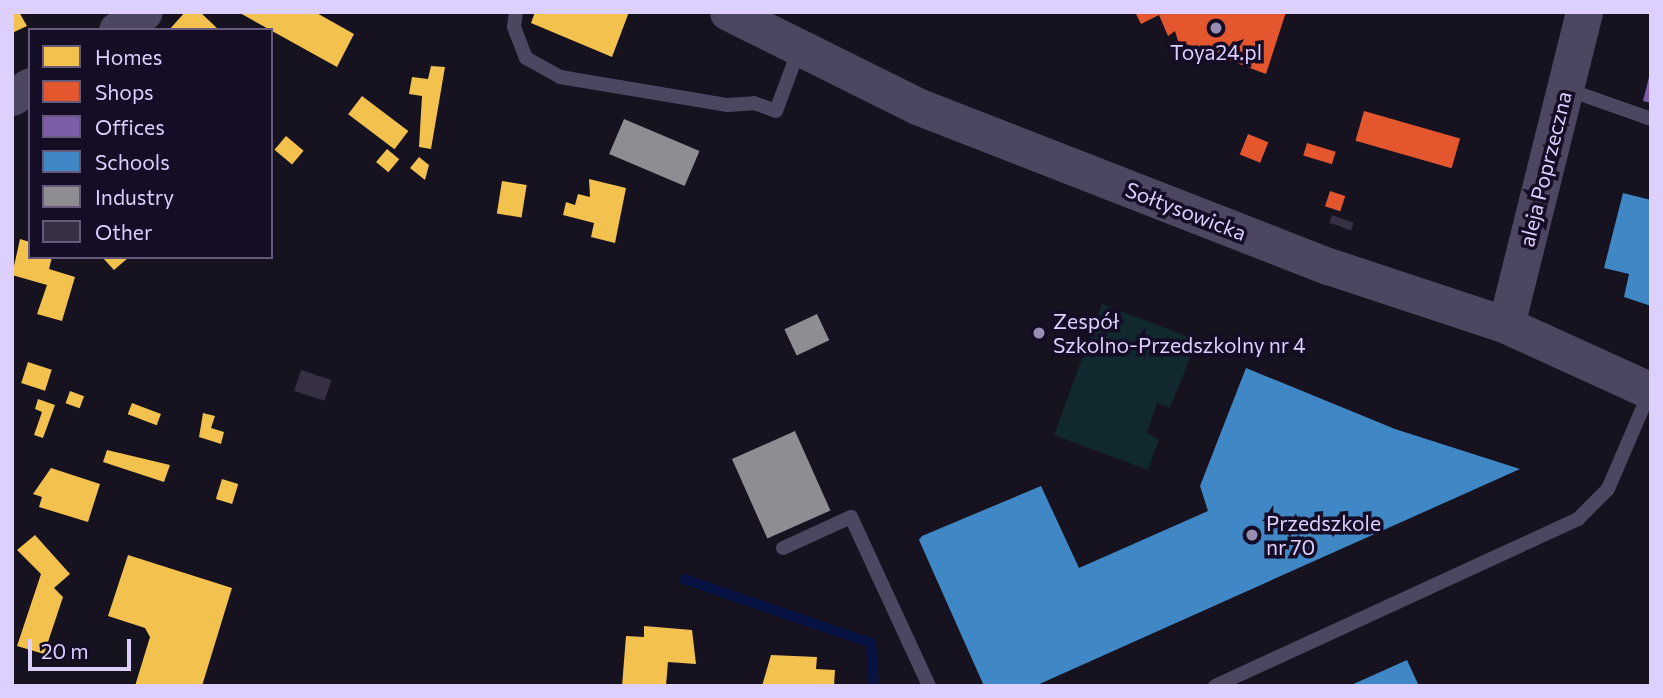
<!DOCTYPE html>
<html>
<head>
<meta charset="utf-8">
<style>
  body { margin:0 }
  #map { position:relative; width:1663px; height:698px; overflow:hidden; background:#16121f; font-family:Commissioner,sans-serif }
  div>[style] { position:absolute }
  .green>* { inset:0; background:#10282e }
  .homes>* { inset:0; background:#f2c14e; transform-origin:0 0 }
  .shops>* { inset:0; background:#e4572e; transform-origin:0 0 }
  .offices>* { inset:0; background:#7b5ea7 }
  .schools>* { inset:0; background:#3f88c5 }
  .industry>* { inset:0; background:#8d8d92; transform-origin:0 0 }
  .stream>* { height:10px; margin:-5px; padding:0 5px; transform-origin:5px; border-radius:5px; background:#071342 }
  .building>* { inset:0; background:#363042; transform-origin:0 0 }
  .service>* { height:14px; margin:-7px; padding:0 7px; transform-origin:7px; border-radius:7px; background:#4c4660 }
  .tertiary>* { height:37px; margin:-18.5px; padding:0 18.5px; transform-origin:18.5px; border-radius:18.5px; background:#4c4660 }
  .dots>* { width:19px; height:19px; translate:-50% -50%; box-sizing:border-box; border:4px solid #150c25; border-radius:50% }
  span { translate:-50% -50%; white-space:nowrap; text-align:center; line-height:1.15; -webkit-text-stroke:7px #150c25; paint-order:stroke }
  .poi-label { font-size:21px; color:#ddd0ff }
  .left { translate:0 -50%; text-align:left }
  .street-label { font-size:21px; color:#ddd0ff }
  .frame { position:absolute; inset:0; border:14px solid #ddd0ff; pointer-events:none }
  .legend { position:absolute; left:28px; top:28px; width:245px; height:231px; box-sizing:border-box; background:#150c25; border:2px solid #655a7c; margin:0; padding:9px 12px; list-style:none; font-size:21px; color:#ddd0ff }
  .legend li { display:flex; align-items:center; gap:14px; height:35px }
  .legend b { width:35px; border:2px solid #655a7c }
  .scale { position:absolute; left:28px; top:639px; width:103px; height:32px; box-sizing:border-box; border:4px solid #ddd0ff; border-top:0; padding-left:9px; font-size:21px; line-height:24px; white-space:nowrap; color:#ddd0ff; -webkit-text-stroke:5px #150c25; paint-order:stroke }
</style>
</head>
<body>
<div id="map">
  <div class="green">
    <i style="clip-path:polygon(1102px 304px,1197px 340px,1170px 408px,1157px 403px,1147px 433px,1159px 440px,1148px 470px,1054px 435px)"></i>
  </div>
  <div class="homes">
    <i style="clip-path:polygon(12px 12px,19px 12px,27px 26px,12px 33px)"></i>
    <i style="clip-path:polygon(185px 12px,200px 12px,219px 30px,169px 30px)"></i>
    <i style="clip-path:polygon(238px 12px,315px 12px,354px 34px,337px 67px)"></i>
    <i style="clip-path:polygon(535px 12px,629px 12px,612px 57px,531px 23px)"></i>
    <i style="clip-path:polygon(431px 66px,445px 67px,431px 149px,419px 147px,422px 96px,409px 94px,412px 77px,428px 79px)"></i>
    <i style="left:362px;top:96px;width:58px;height:23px;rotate:37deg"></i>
    <i style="left:286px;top:136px;width:23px;height:18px;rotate:40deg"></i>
    <i style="left:387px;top:149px;width:16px;height:17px;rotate:40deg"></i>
    <i style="clip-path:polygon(419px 157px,429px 165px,425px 180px,410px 168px)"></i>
    <i style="clip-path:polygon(589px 179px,626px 188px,615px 243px,591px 237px,594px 223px,563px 215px,566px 202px,575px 205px,578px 194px,590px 197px)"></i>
    <i style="left:502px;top:181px;width:25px;height:33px;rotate:9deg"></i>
    <i style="clip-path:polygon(20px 239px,30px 242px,30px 257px,52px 257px,49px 269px,75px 277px,62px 321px,37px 314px,47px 285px,12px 275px)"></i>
    <i style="clip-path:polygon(102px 257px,129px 257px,114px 270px)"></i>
    <i style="left:28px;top:362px;width:25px;height:22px;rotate:18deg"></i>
    <i style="left:70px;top:391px;width:15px;height:13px;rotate:20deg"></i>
    <i style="clip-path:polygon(38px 399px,55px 405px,43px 438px,34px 435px,42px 412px,35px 409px)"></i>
    <i style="left:132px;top:403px;width:31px;height:12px;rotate:21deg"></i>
    <i style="clip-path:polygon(203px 413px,215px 416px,211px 428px,224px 432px,221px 444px,199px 437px)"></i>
    <i style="clip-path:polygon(107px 450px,170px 465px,164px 482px,103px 462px)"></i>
    <i style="clip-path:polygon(51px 468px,100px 484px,88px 522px,39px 507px,42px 497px,33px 494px)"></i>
    <i style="left:222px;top:479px;width:17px;height:21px;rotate:17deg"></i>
    <i style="clip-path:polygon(35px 535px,70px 574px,54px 588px,63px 597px,44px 654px,17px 646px,41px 574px,17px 550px)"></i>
    <i style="clip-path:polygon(128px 555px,232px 588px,202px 686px,135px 686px,150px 637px,145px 628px,108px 616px)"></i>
    <i style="clip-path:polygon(644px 626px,692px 630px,696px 664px,668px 662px,666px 686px,622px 686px,626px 636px,644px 637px)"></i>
    <i style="clip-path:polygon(771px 655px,817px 657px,816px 669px,835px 670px,834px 686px,762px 686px)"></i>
  </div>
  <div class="shops">
    <i style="clip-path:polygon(1135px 12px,1286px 12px,1266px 74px,1178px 41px,1175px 31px,1168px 36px,1159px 15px,1141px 24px)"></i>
    <i style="left:1364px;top:111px;width:100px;height:31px;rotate:16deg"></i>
    <i style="left:1248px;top:134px;width:22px;height:22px;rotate:22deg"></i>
    <i style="left:1307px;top:143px;width:30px;height:13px;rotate:17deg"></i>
    <i style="left:1330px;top:191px;width:16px;height:16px;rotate:18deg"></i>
  </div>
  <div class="offices">
    <i style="clip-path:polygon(1650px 73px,1651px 73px,1651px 103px,1643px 101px)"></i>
  </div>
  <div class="schools">
    <i style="clip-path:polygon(1623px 193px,1651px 200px,1651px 306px,1624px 297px,1629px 274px,1604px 268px)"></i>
    <i style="clip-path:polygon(1246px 368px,1395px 429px,1520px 469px,1035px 686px,984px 686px,919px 540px,922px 536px,1041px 486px,1079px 568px,1208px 511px,1200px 486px)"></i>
    <i style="clip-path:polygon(1407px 660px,1419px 686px,1349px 686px)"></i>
  </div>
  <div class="industry">
    <i style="left:624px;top:119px;width:82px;height:38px;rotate:23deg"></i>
    <i style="left:817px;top:314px;width:29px;height:36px;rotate:65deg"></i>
    <i style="left:795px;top:431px;width:87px;height:69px;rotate:66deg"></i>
  </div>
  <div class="stream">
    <i style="left:684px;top:579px;width:198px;rotate:18.9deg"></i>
    <i style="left:871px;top:643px;width:43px;rotate:86deg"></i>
  </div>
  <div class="building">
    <i style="left:1332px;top:215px;width:23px;height:8px;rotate:20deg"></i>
    <i style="left:301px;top:370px;width:32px;height:22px;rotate:18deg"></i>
  </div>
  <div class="service">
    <i style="left:516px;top:12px;width:15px;rotate:98deg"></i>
    <i style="left:514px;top:27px;width:33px;rotate:69deg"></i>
    <i style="left:526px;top:58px;width:39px;rotate:29deg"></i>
    <i style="left:560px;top:77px;width:170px;rotate:9.5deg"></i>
    <i style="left:728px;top:105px;width:26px;rotate:-4deg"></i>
    <i style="left:754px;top:103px;width:23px;rotate:20deg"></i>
    <i style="left:776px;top:111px;width:66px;rotate:-69.6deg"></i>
    <i style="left:1566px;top:89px;width:90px;rotate:19.4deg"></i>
    <i style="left:783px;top:548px;width:75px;rotate:-24.5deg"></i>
    <i style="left:851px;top:517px;width:186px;rotate:65.2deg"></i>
    <i style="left:1215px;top:686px;width:400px;rotate:-24.7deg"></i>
    <i style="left:1578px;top:519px;width:42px;rotate:-45deg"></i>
    <i style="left:1608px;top:489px;width:107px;rotate:-66.8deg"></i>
  </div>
  <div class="tertiary">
    <i style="left:728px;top:12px;width:211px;rotate:26.4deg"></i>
    <i style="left:917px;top:106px;width:441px;rotate:21.3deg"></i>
    <i style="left:1328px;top:266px;width:188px;rotate:18.3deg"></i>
    <i style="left:1506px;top:325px;width:159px;rotate:24.5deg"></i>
    <i style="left:117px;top:30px;width:32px;rotate:-34deg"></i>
    <i style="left:12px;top:97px;width:21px;rotate:-31deg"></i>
    <i style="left:1506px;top:325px;width:323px;rotate:-76deg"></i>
  </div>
  <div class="dots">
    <i style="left:1216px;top:28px;background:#978eb1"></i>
    <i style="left:1039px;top:333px;background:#978eb1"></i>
    <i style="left:1252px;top:535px;background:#978eb1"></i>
  </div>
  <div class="poi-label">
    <span style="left:1216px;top:52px">Toya24.pl</span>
    <span class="left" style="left:1053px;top:333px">Zespół<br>Szkolno-Przedszkolny nr 4</span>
    <span class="left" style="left:1266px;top:535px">Przedszkole<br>nr 70</span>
  </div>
  <div class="street-label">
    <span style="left:1545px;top:169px;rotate:-76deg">aleja Poprzeczna</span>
    <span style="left:1186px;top:211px;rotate:21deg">Sołtysowicka</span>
  </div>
  <div class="frame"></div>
  <ul class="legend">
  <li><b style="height:19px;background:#f2c14e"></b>Homes</li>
  <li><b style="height:19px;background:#e4572e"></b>Shops</li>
  <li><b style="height:19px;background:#7b5ea7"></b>Offices</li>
  <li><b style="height:19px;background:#3f88c5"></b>Schools</li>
  <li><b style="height:19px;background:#8d8d92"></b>Industry</li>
  <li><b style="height:19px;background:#363042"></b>Other</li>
  </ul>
  <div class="scale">20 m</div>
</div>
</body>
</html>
